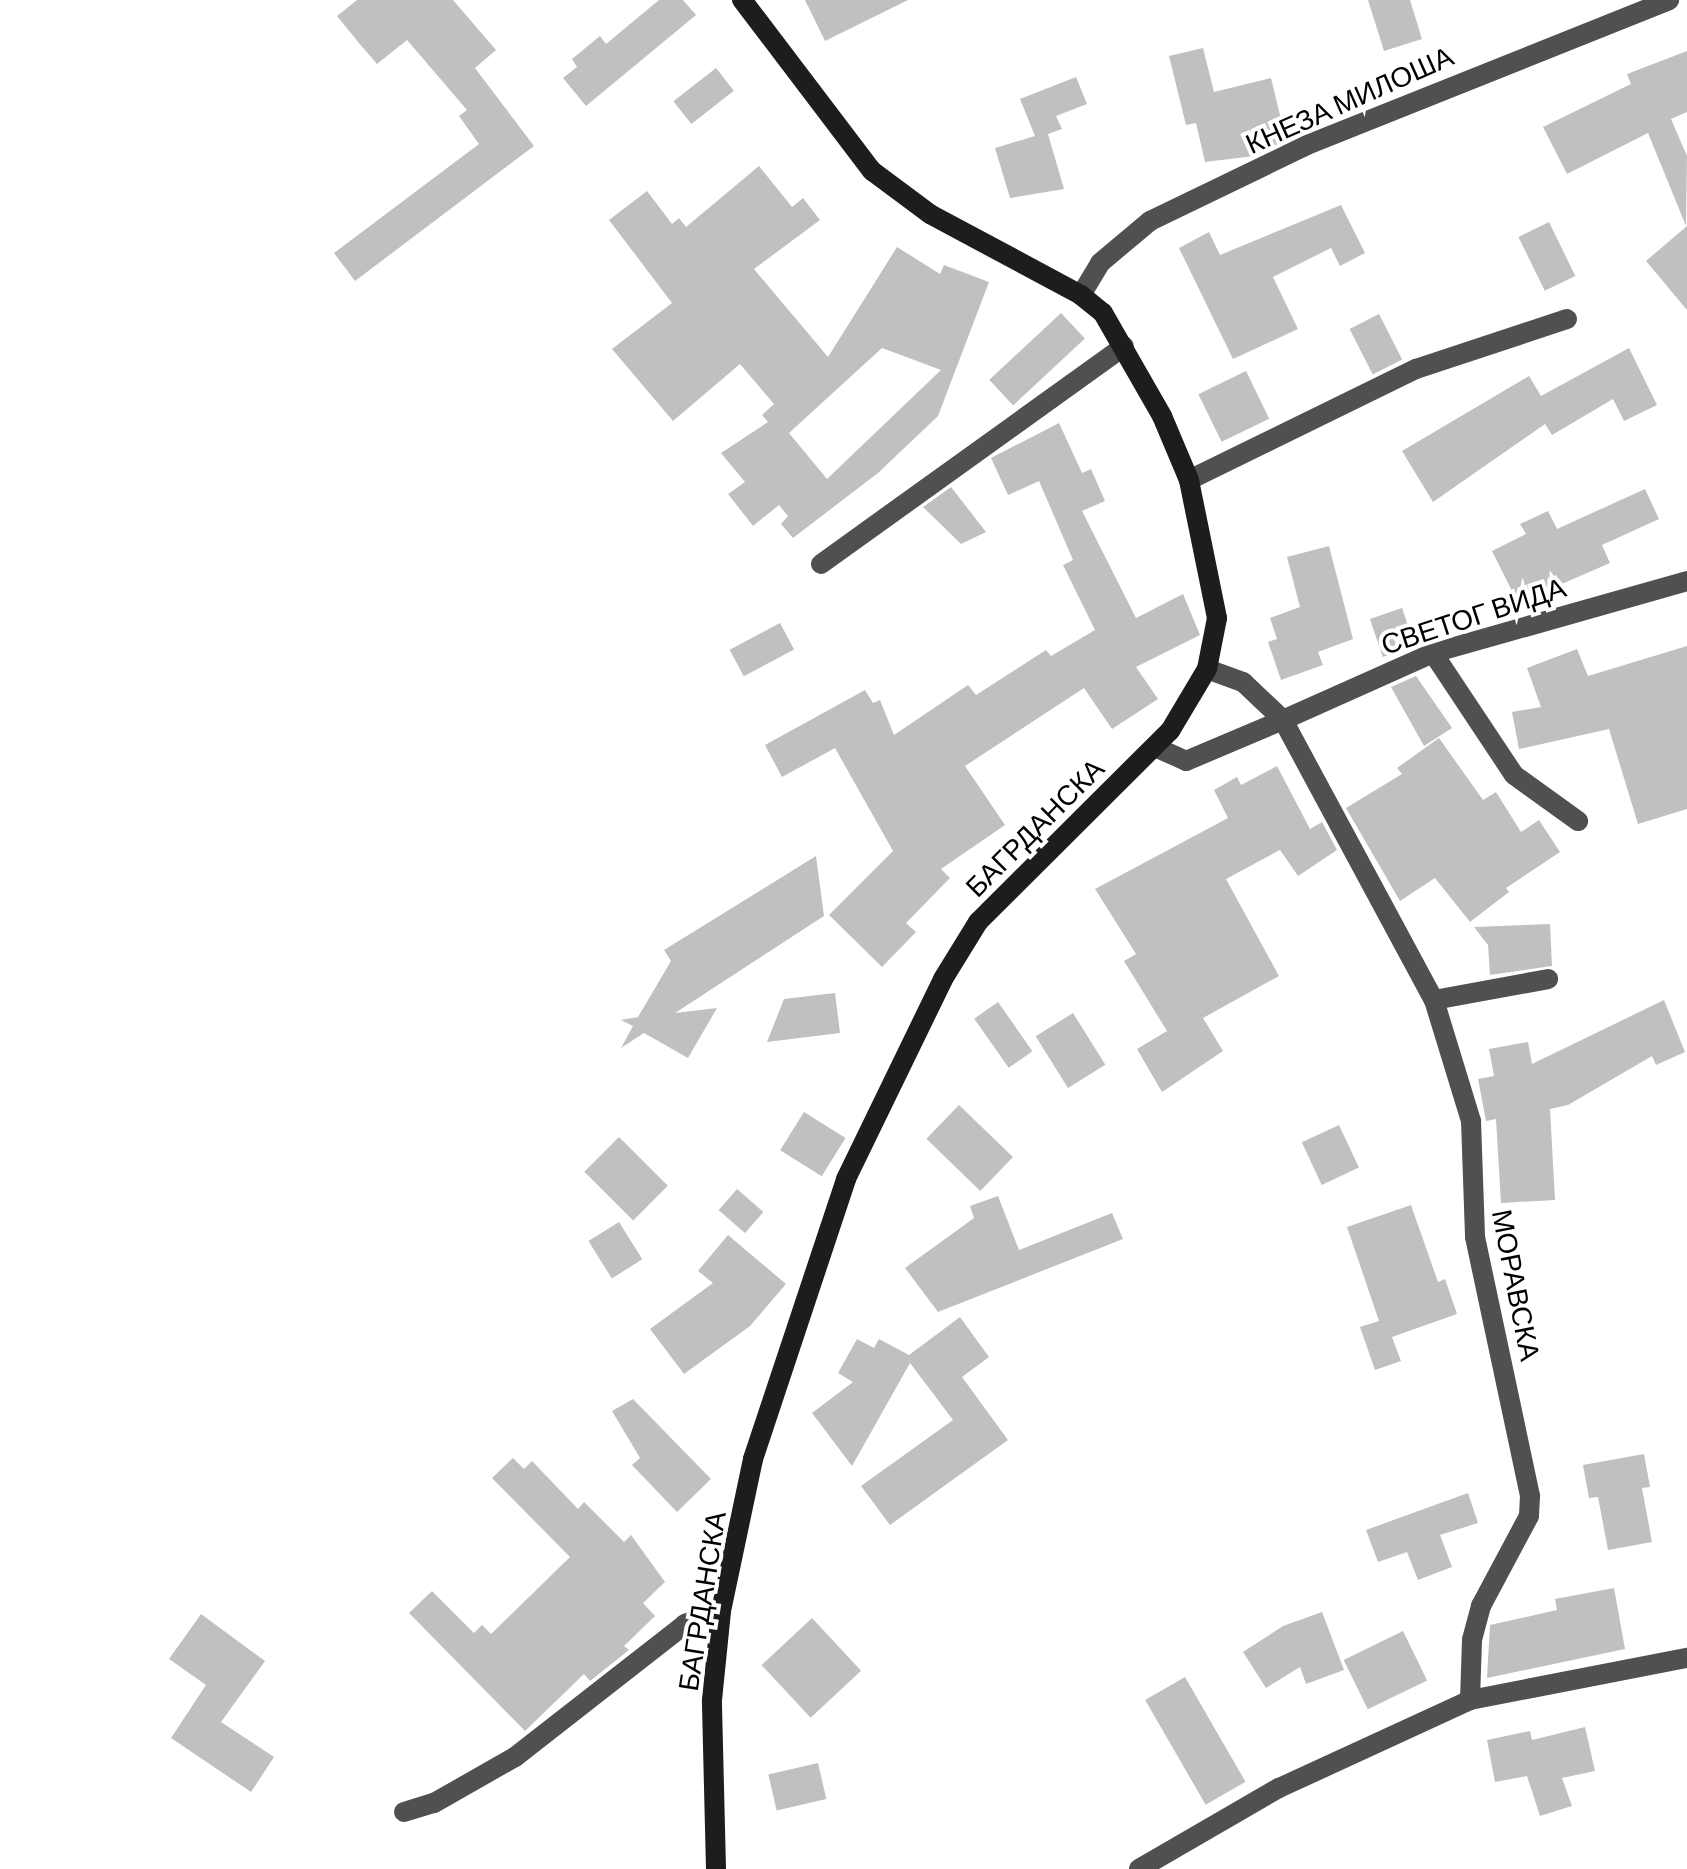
<!DOCTYPE html>
<html>
<head>
<meta charset="utf-8">
<style>
  body { margin:0 }
  #map { position:relative; width:1687px; height:1869px; overflow:hidden; background:#fff; font-family:Barlow,sans-serif }
  div>[style] { position:absolute }
  .building>* { inset:0; background:#c0c0c0; transform-origin:0 0 }
  .lane>* { height:20px; margin:-10px; padding:0 10px; transform-origin:10px; border-radius:10px; background:#505050 }
  .street>* { height:20px; margin:-10px; padding:0 10px; transform-origin:10px; border-radius:10px; background:#505050 }
  .secondary>* { height:20px; margin:-10px; padding:0 10px; transform-origin:10px; border-radius:10px; background:#1d1d1d }
  span { translate:-50% -50%; white-space:nowrap; text-align:center; line-height:1.15; -webkit-text-stroke:8px #fff; paint-order:stroke }
  .street-label { font-size:28px; color:#000 }
</style>
</head>
<body>
<div id="map">
  <div class="building">
    <i style="clip-path:polygon(357px 0,453px 0,496px 50px,475px 68px,534px 146px,355px 281px,334px 253px,479px 144px,459px 116px,467px 110px,407px 40px,377px 64px,359px 43px,337px 16px)"></i>
    <i style="clip-path:polygon(659px 0,683px 0,696px 15px,586px 106px,563px 78px,577px 67px,572px 59px,600px 36px,606px 44px)"></i>
    <i style="clip-path:polygon(805px 0,908px 0,825px 41px)"></i>
    <i style="clip-path:polygon(1368px 0,1410px 0,1422px 39px,1384px 51px)"></i>
    <i style="clip-path:polygon(1203px 48px,1214px 92px,1271px 78px,1286px 140px,1254px 156px,1205px 162px,1196px 123px,1186px 125px,1169px 56px)"></i>
    <i style="clip-path:polygon(1687px 51px,1687px 112px,1671px 119px,1687px 156px,1686px 226px,1648px 133px,1567px 174px,1543px 127px,1631px 84px,1627px 74px)"></i>
    <i style="left:716px;top:68px;width:29px;height:54px;rotate:52deg"></i>
    <i style="clip-path:polygon(1076px 77px,1087px 104px,1056px 116px,1062px 129px,1048px 134px,1064px 189px,1010px 198px,995px 148px,1035px 136px,1020px 99px)"></i>
    <i style="clip-path:polygon(evenodd,759px 166px,792px 207px,803px 198px,820px 220px,754px 269px,828px 357px,897px 247px,940px 274px,944px 265px,989px 282px,938px 416px,878px 473px,793px 538px,781px 524px,788px 516px,779px 505px,753px 526px,728px 494px,745px 482px,721px 453px,768px 422px,762px 415px,774px 404px,740px 364px,673px 421px,612px 349px,672px 303px,609px 220px,647px 191px,672px 224px,679px 218px,686px 227px,759px 166px,882px 348px,941px 370px,827px 479px,789px 433px,882px 348px)"></i>
    <i style="clip-path:polygon(1341px 205px,1365px 253px,1340px 266px,1331px 248px,1273px 277px,1298px 329px,1233px 359px,1179px 248px,1209px 232px,1220px 255px)"></i>
    <i style="left:1549px;top:222px;width:60px;height:34px;rotate:64deg"></i>
    <i style="clip-path:polygon(1687px 226px,1687px 310px,1646px 261px)"></i>
    <i style="left:1061px;top:313px;width:35px;height:98px;rotate:47deg"></i>
    <i style="left:1379px;top:314px;width:51px;height:33px;rotate:63deg"></i>
    <i style="clip-path:polygon(1629px 348px,1657px 405px,1624px 421px,1613px 399px,1552px 435px,1545px 424px,1433px 502px,1402px 451px,1529px 376px,1541px 396px)"></i>
    <i style="left:1246px;top:371px;width:53px;height:53px;rotate:64deg"></i>
    <i style="clip-path:polygon(1059px 423px,1082px 473px,1091px 469px,1105px 501px,1082px 511px,1136px 618px,1183px 594px,1200px 635px,1136px 667px,1158px 699px,1112px 729px,1084px 688px,965px 766px,1005px 825px,941px 869px,950px 878px,906px 923px,916px 932px,882px 967px,829px 915px,893px 851px,835px 748px,782px 777px,765px 745px,865px 690px,873px 703px,880px 700px,894px 735px,968px 685px,976px 695px,1046px 650px,1051px 656px,1095px 630px,1063px 565px,1073px 560px,1039px 481px,1008px 495px,991px 458px)"></i>
    <i style="clip-path:polygon(951px 487px,986px 532px,961px 544px,923px 507px)"></i>
    <i style="clip-path:polygon(1645px 489px,1659px 519px,1602px 545px,1610px 563px,1518px 603px,1492px 551px,1526px 534px,1520px 524px,1548px 511px,1557px 529px)"></i>
    <i style="clip-path:polygon(1329px 546px,1353px 639px,1318px 652px,1323px 665px,1281px 680px,1268px 642px,1277px 639px,1270px 618px,1300px 607px,1287px 557px)"></i>
    <i style="left:1402px;top:608px;width:40px;height:34px;rotate:71deg"></i>
    <i style="left:780px;top:623px;width:30px;height:57px;rotate:62deg"></i>
    <i style="clip-path:polygon(1687px 646px,1687px 809px,1638px 824px,1609px 729px,1519px 749px,1512px 712px,1541px 707px,1527px 668px,1577px 649px,1588px 676px)"></i>
    <i style="clip-path:polygon(1416px 676px,1452px 728px,1424px 746px,1391px 687px)"></i>
    <i style="clip-path:polygon(1439px 738px,1483px 800px,1496px 792px,1521px 832px,1539px 820px,1560px 852px,1506px 888px,1509px 892px,1470px 922px,1435px 878px,1400px 901px,1346px 808px,1402px 774px,1397px 768px)"></i>
    <i style="clip-path:polygon(1277px 766px,1310px 829px,1322px 822px,1337px 850px,1298px 876px,1280px 850px,1226px 879px,1279px 976px,1203px 1018px,1223px 1051px,1162px 1092px,1137px 1049px,1167px 1031px,1124px 961px,1136px 954px,1095px 889px,1228px 818px,1214px 790px,1237px 777px,1241px 785px)"></i>
    <i style="clip-path:polygon(816px 856px,824px 916px,675px 1013px,717px 1008px,688px 1058px,644px 1033px,621px 1048px,633px 1026px,621px 1020px,638px 1017px,671px 961px,664px 950px)"></i>
    <i style="clip-path:polygon(1550px 924px,1552px 966px,1490px 975px,1488px 945px,1474px 927px)"></i>
    <i style="clip-path:polygon(835px 993px,840px 1033px,767px 1042px,784px 999px)"></i>
    <i style="clip-path:polygon(1664px 1000px,1685px 1052px,1656px 1065px,1652px 1056px,1568px 1105px,1550px 1109px,1555px 1200px,1501px 1203px,1496px 1119px,1486px 1121px,1478px 1079px,1494px 1076px,1489px 1049px,1528px 1042px,1532px 1064px)"></i>
    <i style="left:998px;top:1002px;width:60px;height:29px;rotate:55deg"></i>
    <i style="left:1073px;top:1013px;width:61px;height:44px;rotate:58deg"></i>
    <i style="left:959px;top:1105px;width:75px;height:47px;rotate:44deg"></i>
    <i style="left:804px;top:1112px;width:49px;height:45px;rotate:32deg"></i>
    <i style="left:1339px;top:1125px;width:47px;height:41px;rotate:65deg"></i>
    <i style="left:619px;top:1137px;width:69px;height:49px;rotate:45deg"></i>
    <i style="left:737px;top:1189px;width:35px;height:28px;rotate:41deg"></i>
    <i style="clip-path:polygon(998px 1196px,1019px 1250px,1112px 1213px,1123px 1239px,938px 1312px,905px 1268px,974px 1218px,970px 1206px)"></i>
    <i style="clip-path:polygon(1411px 1205px,1438px 1282px,1445px 1279px,1457px 1314px,1392px 1337px,1401px 1361px,1375px 1370px,1360px 1327px,1379px 1321px,1347px 1227px)"></i>
    <i style="left:619px;top:1222px;width:44px;height:36px;rotate:58deg"></i>
    <i style="clip-path:polygon(728px 1235px,786px 1284px,750px 1326px,684px 1374px,650px 1329px,713px 1283px,698px 1271px)"></i>
    <i style="clip-path:polygon(960px 1317px,989px 1357px,962px 1377px,1008px 1440px,890px 1525px,861px 1486px,953px 1420px,910px 1363px,852px 1466px,812px 1413px,853px 1382px,838px 1373px,857px 1339px,874px 1348px,879px 1339px,909px 1355px)"></i>
    <i style="clip-path:polygon(633px 1399px,711px 1479px,677px 1512px,632px 1465px,640px 1458px,612px 1411px)"></i>
    <i style="clip-path:polygon(1644px 1454px,1650px 1487px,1642px 1488px,1652px 1542px,1608px 1550px,1598px 1497px,1589px 1498px,1583px 1465px)"></i>
    <i style="clip-path:polygon(513px 1458px,524px 1469px,532px 1461px,578px 1509px,584px 1502px,624px 1542px,631px 1535px,665px 1582px,643px 1603px,655px 1616px,624px 1646px,629px 1650px,590px 1681px,584px 1674px,525px 1731px,409px 1613px,432px 1591px,474px 1633px,482px 1625px,491px 1634px,570px 1557px,492px 1478px)"></i>
    <i style="clip-path:polygon(1468px 1493px,1478px 1523px,1440px 1535px,1452px 1567px,1418px 1580px,1407px 1552px,1378px 1562px,1366px 1530px)"></i>
    <i style="clip-path:polygon(1614px 1588px,1625px 1649px,1487px 1678px,1490px 1625px,1557px 1610px,1555px 1599px)"></i>
    <i style="clip-path:polygon(1322px 1612px,1344px 1670px,1306px 1684px,1300px 1667px,1266px 1688px,1243px 1652px,1283px 1626px)"></i>
    <i style="clip-path:polygon(201px 1614px,265px 1661px,221px 1722px,274px 1757px,251px 1792px,171px 1738px,206px 1685px,169px 1659px)"></i>
    <i style="left:812px;top:1618px;width:72px;height:69px;rotate:47deg"></i>
    <i style="left:1403px;top:1631px;width:55px;height:66px;rotate:64deg"></i>
    <i style="left:1185px;top:1677px;width:121px;height:46px;rotate:60deg"></i>
    <i style="clip-path:polygon(1585px 1727px,1595px 1771px,1562px 1778px,1572px 1806px,1540px 1816px,1527px 1776px,1495px 1782px,1487px 1740px,1530px 1731px,1532px 1740px)"></i>
    <i style="left:818px;top:1763px;width:37px;height:51px;rotate:77deg"></i>
  </div>
  <div class="lane">
    <i style="left:1189px;top:480px;width:253px;rotate:-26.1deg"></i>
    <i style="left:1416px;top:369px;width:159px;rotate:-18.3deg"></i>
    <i style="left:821px;top:564px;width:373px;rotate:-35.7deg"></i>
    <i style="left:1433px;top:653px;width:146px;rotate:56.4deg"></i>
    <i style="left:1514px;top:775px;width:79px;rotate:35.7deg"></i>
    <i style="left:1155px;top:747px;width:34px;rotate:24deg"></i>
    <i style="left:1186px;top:761px;width:105px;rotate:-22.9deg"></i>
    <i style="left:1434px;top:1000px;width:116px;rotate:-10.4deg"></i>
  </div>
  <div class="street">
    <i style="left:1081px;top:295px;width:37px;rotate:-59deg"></i>
    <i style="left:1100px;top:263px;width:65px;rotate:-40deg"></i>
    <i style="left:1150px;top:221px;width:174px;rotate:-25.8deg"></i>
    <i style="left:1307px;top:145px;width:390px;rotate:-21.8deg"></i>
    <i style="left:1207px;top:669px;width:38px;rotate:20deg"></i>
    <i style="left:1243px;top:682px;width:55px;rotate:43.5deg"></i>
    <i style="left:1283px;top:720px;width:318px;rotate:61.7deg"></i>
    <i style="left:1434px;top:1000px;width:127px;rotate:73deg"></i>
    <i style="left:1471px;top:1121px;width:116px;rotate:88deg"></i>
    <i style="left:1475px;top:1237px;width:265px;rotate:78deg"></i>
    <i style="left:1530px;top:1496px;width:20px;rotate:93deg"></i>
    <i style="left:1529px;top:1516px;width:102px;rotate:118.1deg"></i>
    <i style="left:1481px;top:1606px;width:35px;rotate:105deg"></i>
    <i style="left:1472px;top:1640px;width:60px;rotate:91.9deg"></i>
    <i style="left:1283px;top:720px;width:164px;rotate:-24.1deg"></i>
    <i style="left:1433px;top:653px;width:264px;rotate:-15.8deg"></i>
    <i style="left:404px;top:1812px;width:31px;rotate:-17deg"></i>
    <i style="left:434px;top:1803px;width:93px;rotate:-29.6deg"></i>
    <i style="left:515px;top:1757px;width:216px;rotate:-38deg"></i>
    <i style="left:685px;top:1624px;width:38px;rotate:-20deg"></i>
    <i style="left:1139px;top:1869px;width:162px;rotate:-30.1deg"></i>
    <i style="left:1279px;top:1788px;width:210px;rotate:-24.7deg"></i>
    <i style="left:1470px;top:1700px;width:221px;rotate:-11deg"></i>
  </div>
  <div class="secondary">
    <i style="left:716px;top:1869px;width:169px;rotate:-91.4deg"></i>
    <i style="left:712px;top:1700px;width:89px;rotate:-84.2deg"></i>
    <i style="left:721px;top:1611px;width:155px;rotate:-78.1deg"></i>
    <i style="left:753px;top:1459px;width:295px;rotate:-71.6deg"></i>
    <i style="left:846px;top:1179px;width:222px;rotate:-64.1deg"></i>
    <i style="left:943px;top:979px;width:67px;rotate:-58.4deg"></i>
    <i style="left:978px;top:922px;width:271px;rotate:-44.9deg"></i>
    <i style="left:1170px;top:731px;width:72px;rotate:-59.2deg"></i>
    <i style="left:1207px;top:669px;width:52px;rotate:-78.9deg"></i>
    <i style="left:1217px;top:618px;width:141px;rotate:-101.5deg"></i>
    <i style="left:1189px;top:480px;width:69px;rotate:-112.9deg"></i>
    <i style="left:1162px;top:416px;width:119px;rotate:-119.8deg"></i>
    <i style="left:1103px;top:313px;width:28px;rotate:-141deg"></i>
    <i style="left:1081px;top:295px;width:171px;rotate:-151.8deg"></i>
    <i style="left:930px;top:214px;width:72px;rotate:-143.4deg"></i>
    <i style="left:872px;top:171px;width:215px;rotate:-127.2deg"></i>
  </div>
  <div class="street-label">
    <span style="left:1349px;top:99px;rotate:-24deg">КНЕЗА МИЛОША</span>
    <span style="left:1473px;top:615px;rotate:-18deg">СВЕТОГ ВИДА</span>
    <span style="left:1034px;top:827px;rotate:-45deg">БАГРДАНСКА</span>
    <span style="left:1517px;top:1285px;rotate:79deg">МОРАВСКА</span>
    <span style="left:701px;top:1601px;rotate:-81deg">БАГРДАНСКА</span>
  </div>
</div>
</body>
</html>
